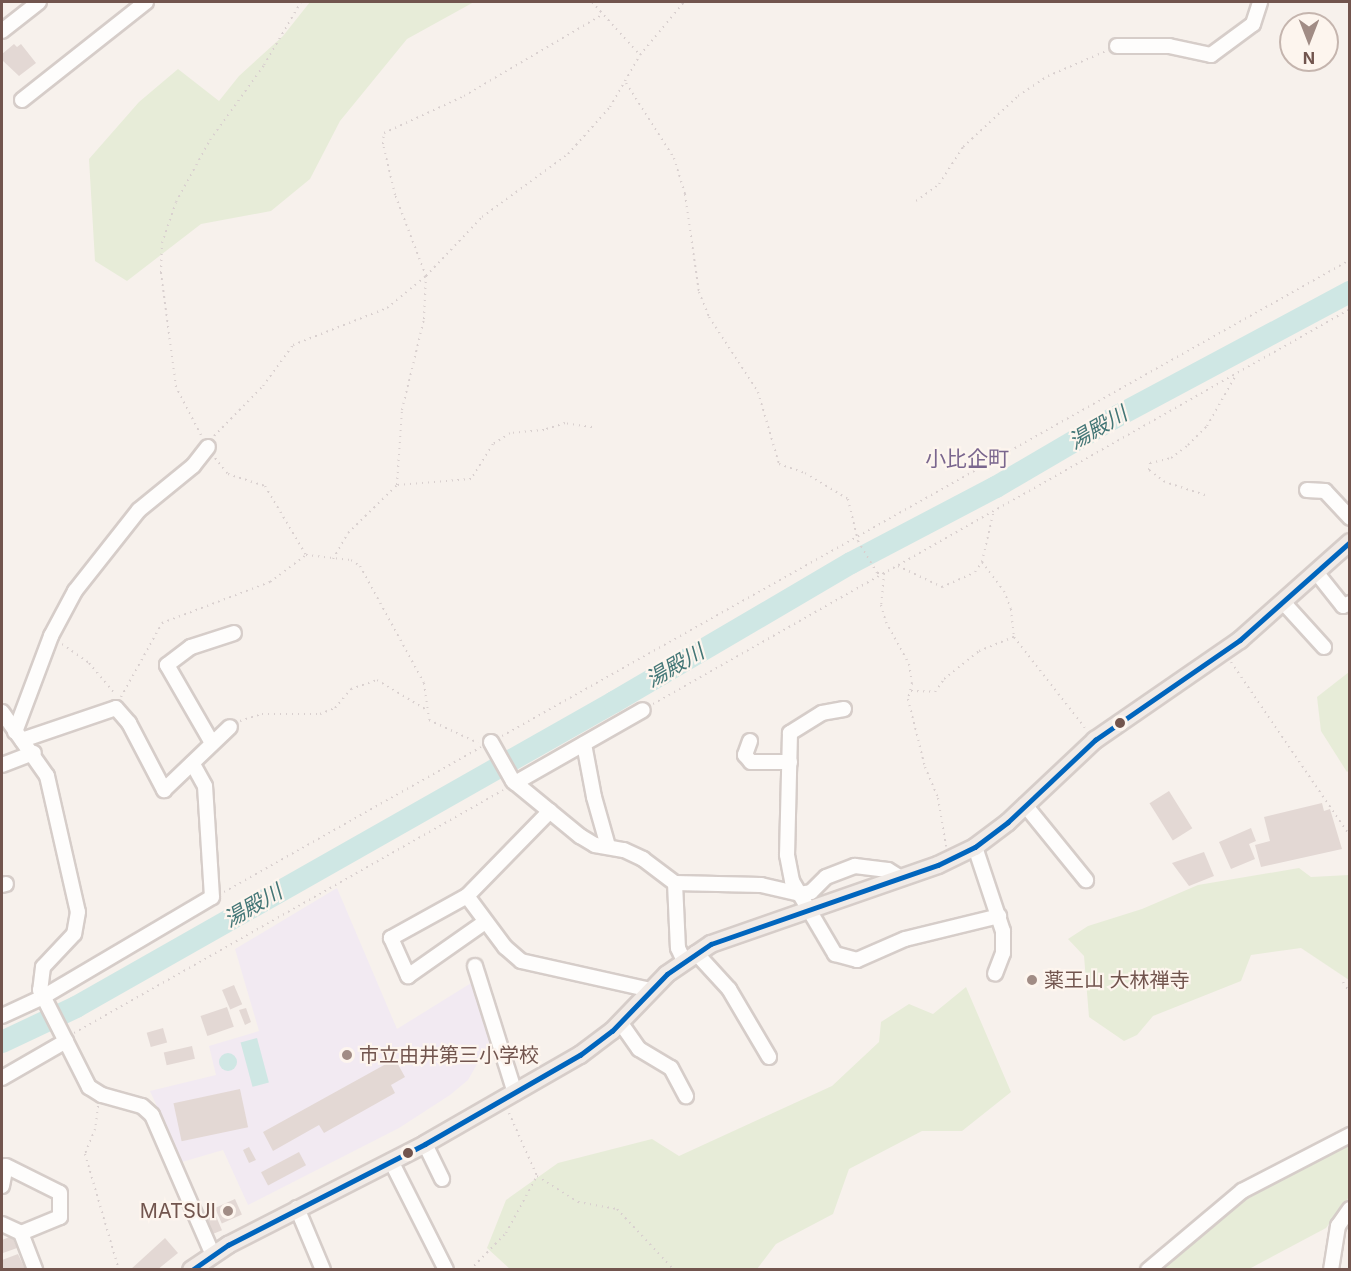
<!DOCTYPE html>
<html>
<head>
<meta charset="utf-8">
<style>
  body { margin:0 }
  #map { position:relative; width:1351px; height:1271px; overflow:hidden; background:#f7f1ec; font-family:Inter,"Noto Sans JP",sans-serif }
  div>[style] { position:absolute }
  .education>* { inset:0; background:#f2eaf2 }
  .green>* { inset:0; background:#e7ecd8 }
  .water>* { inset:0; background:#cfe7e4; transform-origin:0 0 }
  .round { border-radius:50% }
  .river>* { height:22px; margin:-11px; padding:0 11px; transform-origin:11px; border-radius:11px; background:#cfe7e4 }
  .building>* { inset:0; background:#e3d8d4; transform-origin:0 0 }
  .path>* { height:2px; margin-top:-1px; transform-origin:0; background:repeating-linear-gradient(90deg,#d9d0cf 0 1.5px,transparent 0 6px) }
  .roads { filter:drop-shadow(2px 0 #d6cdc9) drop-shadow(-2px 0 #d6cdc9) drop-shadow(0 2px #d6cdc9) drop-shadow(0 -2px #d6cdc9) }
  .minor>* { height:14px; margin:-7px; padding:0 7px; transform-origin:7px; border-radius:7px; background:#fefdfc }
  .major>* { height:16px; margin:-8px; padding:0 8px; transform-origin:8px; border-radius:8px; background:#f1ebe7 }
  .bus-1>* { height:4.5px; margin:-2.25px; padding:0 2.25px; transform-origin:2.25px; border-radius:2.25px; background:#0065bd }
  .dots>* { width:16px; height:16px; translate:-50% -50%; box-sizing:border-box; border:3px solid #fdf5ee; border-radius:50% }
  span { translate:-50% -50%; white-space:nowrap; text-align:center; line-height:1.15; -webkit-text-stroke:4.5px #fdf5ee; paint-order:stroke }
  .poi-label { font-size:20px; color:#72554e }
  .left { translate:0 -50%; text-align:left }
  .right { translate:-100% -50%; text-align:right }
  .water-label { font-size:21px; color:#437676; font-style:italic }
  .neighbourhood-label { font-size:21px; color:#7a668e }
  .frame { position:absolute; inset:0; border:3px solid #72554e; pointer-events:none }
  .north { position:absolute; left:1279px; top:12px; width:60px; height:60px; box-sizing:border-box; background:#fdf5ee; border:2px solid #c5b5ae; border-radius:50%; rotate:180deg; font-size:16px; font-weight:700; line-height:24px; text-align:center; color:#72554e }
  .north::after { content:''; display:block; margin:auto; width:21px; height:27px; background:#a18c85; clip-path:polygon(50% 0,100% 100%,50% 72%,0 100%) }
</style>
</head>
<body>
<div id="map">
  <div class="education">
    <i style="clip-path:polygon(337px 888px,397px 1029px,476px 980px,492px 1038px,468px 1080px,450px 1095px,399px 1128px,248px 1205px,223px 1150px,182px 1162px,150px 1091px,216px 1075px,209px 1046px,259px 1031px,235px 949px)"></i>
  </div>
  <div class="green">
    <i style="clip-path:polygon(310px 2px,474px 2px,407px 39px,340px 121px,310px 179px,271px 211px,201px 224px,127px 281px,95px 261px,89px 159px,139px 102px,178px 69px,219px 101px,239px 76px,283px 36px)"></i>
    <i style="clip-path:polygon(1349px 672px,1350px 770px,1347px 772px,1321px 731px,1317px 697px)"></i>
    <i style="clip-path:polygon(1299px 868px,1311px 877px,1349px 875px,1349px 980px,1301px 948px,1251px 955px,1241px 981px,1153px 1016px,1137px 1035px,1124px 1041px,1089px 1017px,1084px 956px,1068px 939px,1088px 926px,1142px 909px,1198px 885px)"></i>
    <i style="clip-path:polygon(966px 987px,1011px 1092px,962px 1131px,922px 1131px,849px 1169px,833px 1214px,776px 1244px,757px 1269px,510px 1269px,487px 1248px,506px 1200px,558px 1163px,652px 1139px,679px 1156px,832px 1086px,879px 1042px,881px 1022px,909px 1004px,933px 1014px)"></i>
    <i style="clip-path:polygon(1349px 1136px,1349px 1197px,1326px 1228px,1249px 1269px,1155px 1270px,1224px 1208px)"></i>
  </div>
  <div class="water">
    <i style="left:257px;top:1038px;width:46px;height:17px;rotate:75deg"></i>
    <i class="round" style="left:219px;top:1053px;width:18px;height:18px"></i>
  </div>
  <div class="river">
    <i style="left:2px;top:1042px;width:82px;rotate:-25.3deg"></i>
    <i style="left:76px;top:1007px;width:618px;rotate:-29.55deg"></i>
    <i style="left:614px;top:702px;width:275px;rotate:-30.4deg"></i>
    <i style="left:851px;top:563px;width:164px;rotate:-27.7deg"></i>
    <i style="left:996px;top:487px;width:134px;rotate:-30.4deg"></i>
    <i style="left:1112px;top:419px;width:270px;rotate:-28.1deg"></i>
  </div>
  <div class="building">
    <i style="clip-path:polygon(14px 44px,17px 47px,21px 44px,36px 63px,19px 76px,2px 60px,2px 54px)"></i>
    <i style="left:1169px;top:791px;width:44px;height:23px;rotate:58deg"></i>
    <i style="clip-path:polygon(1322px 803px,1324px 811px,1330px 809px,1342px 849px,1261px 867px,1255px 845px,1270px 841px,1264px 817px)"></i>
    <i style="clip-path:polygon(1251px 828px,1256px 841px,1249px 844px,1255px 859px,1231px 869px,1219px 842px)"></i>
    <i style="clip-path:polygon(1204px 852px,1214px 876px,1189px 886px,1172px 863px)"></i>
    <i style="left:234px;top:985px;width:21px;height:13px;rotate:67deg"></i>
    <i style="left:227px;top:1007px;width:21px;height:28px;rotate:71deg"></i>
    <i style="clip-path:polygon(246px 1008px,251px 1022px,245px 1025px,239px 1010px)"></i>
    <i style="left:163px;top:1028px;width:15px;height:17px;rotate:74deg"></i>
    <i style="left:192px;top:1046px;width:13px;height:29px;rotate:77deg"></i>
    <i style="clip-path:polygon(395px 1059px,405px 1077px,391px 1085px,395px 1093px,324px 1133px,319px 1125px,273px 1151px,263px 1132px)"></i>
    <i style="left:240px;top:1089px;width:39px;height:68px;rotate:78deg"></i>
    <i style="clip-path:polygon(249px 1147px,256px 1160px,249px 1163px,243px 1150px)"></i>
    <i style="left:299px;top:1152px;width:15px;height:43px;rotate:62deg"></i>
    <i style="left:235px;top:1199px;width:17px;height:22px;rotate:66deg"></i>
    <i style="left:213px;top:1209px;width:23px;height:12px;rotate:67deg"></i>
    <i style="clip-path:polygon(12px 1236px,17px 1248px,3px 1253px,2px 1240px)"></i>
    <i style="clip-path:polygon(165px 1238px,178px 1253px,157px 1270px,130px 1270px)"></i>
    <i style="clip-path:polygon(18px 1254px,25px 1269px,2px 1270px,2px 1260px)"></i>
  </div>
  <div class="path">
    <i style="left:592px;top:2px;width:72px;rotate:47.8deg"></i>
    <i style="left:1005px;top:2px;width:1px;rotate:90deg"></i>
    <i style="left:626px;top:83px;width:89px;rotate:57.4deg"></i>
    <i style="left:674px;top:158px;width:38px;rotate:73deg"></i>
    <i style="left:685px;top:194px;width:99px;rotate:81.9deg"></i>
    <i style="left:699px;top:292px;width:27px;rotate:68deg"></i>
    <i style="left:709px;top:317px;width:90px;rotate:56.8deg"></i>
    <i style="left:758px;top:392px;width:75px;rotate:73.7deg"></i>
    <i style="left:779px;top:464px;width:28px;rotate:19deg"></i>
    <i style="left:805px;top:473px;width:50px;rotate:31.2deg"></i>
    <i style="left:848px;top:499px;width:43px;rotate:76.6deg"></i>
    <i style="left:858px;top:541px;width:37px;rotate:59deg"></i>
    <i style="left:877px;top:573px;width:7px"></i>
    <i style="left:884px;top:573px;width:32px;rotate:95deg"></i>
    <i style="left:881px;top:605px;width:18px;rotate:74deg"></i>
    <i style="left:886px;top:622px;width:48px;rotate:61.3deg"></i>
    <i style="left:909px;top:664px;width:19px;rotate:81deg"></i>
    <i style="left:912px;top:683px;width:16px;rotate:104deg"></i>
    <i style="left:908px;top:699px;width:70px;rotate:76deg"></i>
    <i style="left:925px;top:767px;width:34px;rotate:67deg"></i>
    <i style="left:938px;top:798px;width:49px;rotate:80.5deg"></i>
    <i style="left:916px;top:201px;width:29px;rotate:-36deg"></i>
    <i style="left:939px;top:184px;width:44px;rotate:-57deg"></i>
    <i style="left:963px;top:147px;width:75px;rotate:-42.8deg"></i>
    <i style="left:1018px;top:96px;width:36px;rotate:-34deg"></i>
    <i style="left:1048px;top:76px;width:63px;rotate:-23.3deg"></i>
    <i style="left:592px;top:427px;width:27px;rotate:-172deg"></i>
    <i style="left:565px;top:423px;width:22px;rotate:162deg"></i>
    <i style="left:544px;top:430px;width:34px;rotate:175deg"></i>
    <i style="left:510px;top:433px;width:20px;rotate:147deg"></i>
    <i style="left:493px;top:444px;width:41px;rotate:122.2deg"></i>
    <i style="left:471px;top:479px;width:74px;rotate:175.4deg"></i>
    <i style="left:397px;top:485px;width:75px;rotate:-86.2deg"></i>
    <i style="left:402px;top:410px;width:94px;rotate:-76.4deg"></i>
    <i style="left:424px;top:319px;width:43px;rotate:-87.3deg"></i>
    <i style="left:426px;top:276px;width:87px;rotate:-110.9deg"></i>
    <i style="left:395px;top:195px;width:52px;rotate:-103.2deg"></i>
    <i style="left:383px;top:144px;width:11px;rotate:-85deg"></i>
    <i style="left:384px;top:133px;width:88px;rotate:-24.8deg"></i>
    <i style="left:464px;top:96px;width:161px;rotate:-30.5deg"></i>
    <i style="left:201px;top:435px;width:54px;rotate:-117.5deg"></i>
    <i style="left:176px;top:387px;width:115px;rotate:-97.5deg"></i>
    <i style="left:161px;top:273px;width:30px;rotate:-88deg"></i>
    <i style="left:162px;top:243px;width:43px;rotate:-71.1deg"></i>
    <i style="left:176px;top:202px;width:71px;rotate:-61.3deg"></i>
    <i style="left:210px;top:140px;width:92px;rotate:-54.2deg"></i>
    <i style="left:264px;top:65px;width:73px;rotate:-59.6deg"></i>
    <i style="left:214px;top:436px;width:70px;rotate:-45.6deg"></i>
    <i style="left:263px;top:386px;width:51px;rotate:-53.8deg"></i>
    <i style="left:293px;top:345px;width:101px;rotate:-21.5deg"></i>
    <i style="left:387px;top:308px;width:50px;rotate:-39.4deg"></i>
    <i style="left:426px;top:276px;width:81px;rotate:-46.5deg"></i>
    <i style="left:482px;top:217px;width:107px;rotate:-36.2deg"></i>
    <i style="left:568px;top:154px;width:63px;rotate:-48.2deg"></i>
    <i style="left:610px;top:107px;width:60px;rotate:-60deg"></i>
    <i style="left:640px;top:55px;width:69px;rotate:-50.3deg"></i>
    <i style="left:215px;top:458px;width:21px;rotate:51deg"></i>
    <i style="left:228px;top:474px;width:39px;rotate:18deg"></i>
    <i style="left:265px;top:486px;width:80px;rotate:59.3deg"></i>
    <i style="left:306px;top:555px;width:45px;rotate:6.3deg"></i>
    <i style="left:351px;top:560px;width:11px;rotate:34deg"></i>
    <i style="left:360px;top:566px;width:133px;rotate:61.3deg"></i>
    <i style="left:424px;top:683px;width:37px;rotate:82deg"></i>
    <i style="left:429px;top:720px;width:54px;rotate:25.1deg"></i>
    <i style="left:1205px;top:495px;width:42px;rotate:-162deg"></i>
    <i style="left:1165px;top:482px;width:20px;rotate:-143deg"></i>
    <i style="left:1149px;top:470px;width:7px;rotate:-82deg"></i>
    <i style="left:1150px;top:463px;width:22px;rotate:-13deg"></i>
    <i style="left:1171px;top:458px;width:21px;rotate:-37deg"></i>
    <i style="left:1188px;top:445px;width:27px;rotate:-45deg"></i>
    <i style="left:1207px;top:426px;width:59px;rotate:-60.4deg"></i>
    <i style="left:333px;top:559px;width:30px;rotate:-60deg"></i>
    <i style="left:348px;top:533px;width:69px;rotate:-44.4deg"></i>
    <i style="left:982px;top:562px;width:36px;rotate:53deg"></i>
    <i style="left:1004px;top:591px;width:19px;rotate:69deg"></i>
    <i style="left:1011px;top:609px;width:28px;rotate:84deg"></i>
    <i style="left:1014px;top:637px;width:115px;rotate:52deg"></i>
    <i style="left:898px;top:566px;width:49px;rotate:25.5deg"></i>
    <i style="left:942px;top:587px;width:36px;rotate:-24deg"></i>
    <i style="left:975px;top:572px;width:12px;rotate:-55deg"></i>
    <i style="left:982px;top:562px;width:53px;rotate:-77deg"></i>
    <i style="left:62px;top:644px;width:33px;rotate:35deg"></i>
    <i style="left:89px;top:663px;width:42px;rotate:49.8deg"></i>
    <i style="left:1231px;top:662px;width:211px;rotate:55.6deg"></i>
    <i style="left:911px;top:691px;width:24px;rotate:2deg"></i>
    <i style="left:935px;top:692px;width:16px;rotate:-55deg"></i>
    <i style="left:944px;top:679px;width:45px;rotate:-38.7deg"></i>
    <i style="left:979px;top:651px;width:38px;rotate:-22deg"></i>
    <i style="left:121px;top:697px;width:85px;rotate:-61deg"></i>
    <i style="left:162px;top:623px;width:116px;rotate:-20.8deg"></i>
    <i style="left:270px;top:582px;width:45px;rotate:-36.9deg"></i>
    <i style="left:653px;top:704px;width:801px;rotate:-29.54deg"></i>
    <i style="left:240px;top:721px;width:23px;rotate:-18deg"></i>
    <i style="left:262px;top:714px;width:58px"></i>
    <i style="left:320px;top:714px;width:16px;rotate:-22deg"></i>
    <i style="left:335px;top:708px;width:25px;rotate:-50deg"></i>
    <i style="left:351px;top:689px;width:28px;rotate:-19deg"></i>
    <i style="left:377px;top:680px;width:56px;rotate:31.1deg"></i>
    <i style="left:502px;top:736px;width:972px;rotate:-29.31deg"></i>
    <i style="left:224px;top:892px;width:295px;rotate:-29.4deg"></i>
    <i style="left:1343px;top:982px;width:13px;rotate:58deg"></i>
    <i style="left:74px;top:1033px;width:493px;rotate:-29.5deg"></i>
    <i style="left:98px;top:1106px;width:23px;rotate:97deg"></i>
    <i style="left:95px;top:1129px;width:27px;rotate:112deg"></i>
    <i style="left:85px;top:1154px;width:121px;rotate:73.7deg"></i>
    <i style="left:509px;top:1113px;width:69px;rotate:66deg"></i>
    <i style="left:537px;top:1176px;width:49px;rotate:32.4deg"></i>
    <i style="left:578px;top:1202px;width:40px;rotate:10deg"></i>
    <i style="left:617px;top:1209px;width:83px;rotate:46.9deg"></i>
    <i style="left:470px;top:1270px;width:52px;rotate:-45.8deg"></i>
    <i style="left:506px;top:1233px;width:65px;rotate:-61.5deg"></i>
  </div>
  <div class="roads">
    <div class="minor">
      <i style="left:2px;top:31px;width:47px;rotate:-38.1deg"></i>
      <i style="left:1117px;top:46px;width:52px"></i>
      <i style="left:1169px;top:46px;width:43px;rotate:12.1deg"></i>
      <i style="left:1211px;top:55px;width:52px;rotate:-36.4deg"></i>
      <i style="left:1253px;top:24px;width:23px;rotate:-72deg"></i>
      <i style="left:22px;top:100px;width:158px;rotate:-38.3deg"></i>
      <i style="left:1307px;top:490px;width:18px;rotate:3deg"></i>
      <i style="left:1325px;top:491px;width:37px;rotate:47deg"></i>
      <i style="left:1316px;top:572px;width:43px;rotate:51.5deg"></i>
      <i style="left:1343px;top:606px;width:8px;rotate:-23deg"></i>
      <i style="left:1283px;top:602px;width:61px;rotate:47.7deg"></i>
      <i style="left:844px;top:709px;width:22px;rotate:170deg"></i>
      <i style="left:822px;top:713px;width:38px;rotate:148deg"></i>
      <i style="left:790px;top:733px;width:122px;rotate:91.4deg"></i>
      <i style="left:787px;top:855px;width:26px;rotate:79deg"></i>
      <i style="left:792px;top:881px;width:85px;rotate:59.5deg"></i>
      <i style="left:835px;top:954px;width:23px;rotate:15deg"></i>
      <i style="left:857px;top:960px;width:52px;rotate:-23.6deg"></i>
      <i style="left:905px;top:939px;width:97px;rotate:-13.7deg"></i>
      <i style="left:2px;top:712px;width:78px;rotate:54.9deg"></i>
      <i style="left:47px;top:776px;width:139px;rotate:77.2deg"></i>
      <i style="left:78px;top:912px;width:22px;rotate:100deg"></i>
      <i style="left:74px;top:934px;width:45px;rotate:133.2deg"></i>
      <i style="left:43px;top:967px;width:23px;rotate:97deg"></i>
      <i style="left:40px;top:990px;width:109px;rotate:63.2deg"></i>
      <i style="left:89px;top:1087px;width:15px;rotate:32deg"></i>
      <i style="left:102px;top:1095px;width:41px;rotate:15.4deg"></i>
      <i style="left:142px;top:1106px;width:13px;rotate:42deg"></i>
      <i style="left:152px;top:1115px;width:150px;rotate:66.5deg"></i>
      <i style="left:15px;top:732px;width:103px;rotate:-69.4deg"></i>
      <i style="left:51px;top:636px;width:51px;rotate:-61.9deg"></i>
      <i style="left:75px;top:591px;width:103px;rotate:-51.7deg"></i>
      <i style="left:139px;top:510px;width:70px;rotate:-39.2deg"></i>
      <i style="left:193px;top:466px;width:24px;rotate:-52deg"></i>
      <i style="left:22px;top:740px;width:99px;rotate:-18.8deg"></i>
      <i style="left:116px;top:708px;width:20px;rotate:49deg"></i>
      <i style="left:129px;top:723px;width:76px;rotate:62.4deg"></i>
      <i style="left:164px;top:790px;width:91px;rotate:-43.7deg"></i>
      <i style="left:750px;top:741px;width:15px;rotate:110deg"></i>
      <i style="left:745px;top:755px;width:9px;rotate:49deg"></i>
      <i style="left:751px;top:762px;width:39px"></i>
      <i style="left:491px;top:742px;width:45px;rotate:60.6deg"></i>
      <i style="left:513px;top:781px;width:87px;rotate:39.4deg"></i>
      <i style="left:580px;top:836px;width:17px;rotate:31deg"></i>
      <i style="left:595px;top:845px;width:29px;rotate:10deg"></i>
      <i style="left:624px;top:850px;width:21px;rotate:25deg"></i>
      <i style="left:643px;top:859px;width:40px;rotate:37deg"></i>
      <i style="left:675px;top:883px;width:65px;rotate:87.4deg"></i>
      <i style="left:678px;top:948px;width:14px;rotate:65deg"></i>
      <i style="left:212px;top:743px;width:90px;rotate:-120deg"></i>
      <i style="left:167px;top:665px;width:30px;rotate:-37deg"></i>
      <i style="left:191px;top:647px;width:45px;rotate:-18deg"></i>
      <i style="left:584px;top:744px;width:54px;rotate:79.3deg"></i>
      <i style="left:594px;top:797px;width:51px;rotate:74.1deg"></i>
      <i style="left:2px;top:765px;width:34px;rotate:-21deg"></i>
      <i style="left:515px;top:783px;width:147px;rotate:-29.7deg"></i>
      <i style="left:1025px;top:805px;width:97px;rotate:50.9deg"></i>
      <i style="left:550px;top:811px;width:119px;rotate:134.3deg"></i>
      <i style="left:467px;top:896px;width:64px;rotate:53.3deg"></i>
      <i style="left:505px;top:947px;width:21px;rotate:41deg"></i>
      <i style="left:521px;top:961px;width:133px;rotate:12.6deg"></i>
      <i style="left:975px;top:847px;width:89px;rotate:71.6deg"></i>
      <i style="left:1003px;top:931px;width:22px;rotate:90deg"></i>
      <i style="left:1003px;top:953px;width:22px;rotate:111deg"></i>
      <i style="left:675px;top:883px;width:86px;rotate:1.3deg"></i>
      <i style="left:761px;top:885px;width:39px;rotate:13deg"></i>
      <i style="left:799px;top:894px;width:12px;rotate:-9deg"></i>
      <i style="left:811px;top:892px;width:21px;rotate:-45deg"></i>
      <i style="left:826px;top:877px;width:31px;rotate:-21deg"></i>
      <i style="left:855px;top:866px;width:33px;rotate:7deg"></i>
      <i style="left:888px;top:870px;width:15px;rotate:32deg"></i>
      <i style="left:2px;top:885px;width:4px;rotate:-14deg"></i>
      <i style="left:467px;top:896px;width:87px;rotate:151.1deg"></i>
      <i style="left:391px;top:938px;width:42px;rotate:65.9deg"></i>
      <i style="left:408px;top:976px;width:94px;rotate:-35deg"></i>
      <i style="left:696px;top:953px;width:49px;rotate:47.5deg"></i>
      <i style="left:729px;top:989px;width:79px;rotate:59.5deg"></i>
      <i style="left:475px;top:966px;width:133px;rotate:72.5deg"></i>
      <i style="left:2px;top:1016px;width:45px;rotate:-24.9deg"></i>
      <i style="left:43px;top:997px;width:196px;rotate:-30.6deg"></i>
      <i style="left:212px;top:897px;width:111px;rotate:-93.6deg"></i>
      <i style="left:205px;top:786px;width:26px;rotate:-119deg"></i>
      <i style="left:620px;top:1022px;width:33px;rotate:55deg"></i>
      <i style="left:639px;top:1049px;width:37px;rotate:31deg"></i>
      <i style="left:671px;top:1068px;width:32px;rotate:62deg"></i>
      <i style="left:2px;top:1078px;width:74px;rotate:-30deg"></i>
      <i style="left:425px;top:1144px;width:39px;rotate:64deg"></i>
      <i style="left:391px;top:1161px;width:122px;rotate:63.2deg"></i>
      <i style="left:2px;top:1186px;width:20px;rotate:-79deg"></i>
      <i style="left:6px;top:1166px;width:60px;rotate:26.6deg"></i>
      <i style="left:60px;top:1193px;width:24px;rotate:90deg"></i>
      <i style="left:60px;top:1217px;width:42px;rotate:157.7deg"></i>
      <i style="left:297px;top:1208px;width:67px;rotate:67.2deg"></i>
      <i style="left:2px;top:1224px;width:21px;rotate:25deg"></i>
      <i style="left:21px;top:1233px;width:40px;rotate:69deg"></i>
      <i style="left:1148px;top:1270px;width:123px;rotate:-40deg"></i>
      <i style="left:1242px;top:1191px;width:122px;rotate:-27.4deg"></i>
      <i style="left:1331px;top:1270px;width:45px;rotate:-81deg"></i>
      <i style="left:1338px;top:1226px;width:21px;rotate:-55deg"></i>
    </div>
    <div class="major">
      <i style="left:191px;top:1270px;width:45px;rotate:-34deg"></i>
      <i style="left:228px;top:1245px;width:221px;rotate:-27.1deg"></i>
      <i style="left:425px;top:1144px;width:179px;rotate:-29.9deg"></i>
      <i style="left:580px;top:1055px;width:40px;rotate:-37deg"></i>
      <i style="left:612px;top:1031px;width:79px;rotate:-46deg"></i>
      <i style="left:667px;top:974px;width:53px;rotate:-34.3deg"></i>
      <i style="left:711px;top:944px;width:240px;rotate:-19.2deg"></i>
      <i style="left:938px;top:865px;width:41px;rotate:-25.9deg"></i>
      <i style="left:975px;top:847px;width:41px;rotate:-37.1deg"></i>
      <i style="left:1008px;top:822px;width:120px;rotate:-43.3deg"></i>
      <i style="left:1095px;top:740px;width:176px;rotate:-34.6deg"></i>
      <i style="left:1240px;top:640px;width:147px;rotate:-41.7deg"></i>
    </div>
  </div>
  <div class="bus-1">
    <i style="left:192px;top:1270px;width:44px;rotate:-34.8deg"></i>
    <i style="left:228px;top:1245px;width:221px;rotate:-27.1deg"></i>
    <i style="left:425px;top:1144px;width:179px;rotate:-29.9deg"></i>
    <i style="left:580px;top:1055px;width:40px;rotate:-37deg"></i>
    <i style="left:612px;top:1031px;width:79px;rotate:-46deg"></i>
    <i style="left:667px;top:974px;width:53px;rotate:-34.3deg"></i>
    <i style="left:711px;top:944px;width:240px;rotate:-19.2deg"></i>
    <i style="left:938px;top:865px;width:41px;rotate:-25.9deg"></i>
    <i style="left:975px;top:847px;width:41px;rotate:-37.1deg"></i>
    <i style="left:1008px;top:822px;width:120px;rotate:-43.3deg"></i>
    <i style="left:1095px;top:740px;width:176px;rotate:-34.6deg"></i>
    <i style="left:1240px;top:640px;width:147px;rotate:-41.7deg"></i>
  </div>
  <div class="dots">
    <i style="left:1120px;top:723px;background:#72554e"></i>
    <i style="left:1032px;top:980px;background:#a18c85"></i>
    <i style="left:347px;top:1055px;background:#a18c85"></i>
    <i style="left:408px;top:1153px;background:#72554e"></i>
    <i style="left:228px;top:1211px;background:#a18c85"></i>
  </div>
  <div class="poi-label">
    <span class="left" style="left:1044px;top:980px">薬王山 大林禅寺</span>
    <span class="left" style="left:359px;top:1055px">市立由井第三小学校</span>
    <span class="right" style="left:216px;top:1211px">MATSUI</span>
  </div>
  <div class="water-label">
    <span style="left:1098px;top:428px;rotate:-30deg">湯殿川</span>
    <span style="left:675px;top:666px;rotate:-30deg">湯殿川</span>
    <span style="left:253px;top:906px;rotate:-30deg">湯殿川</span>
  </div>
  <div class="neighbourhood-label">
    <span style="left:967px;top:459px">小比企町</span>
  </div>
  <div class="frame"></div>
  <div class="north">N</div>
</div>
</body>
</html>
